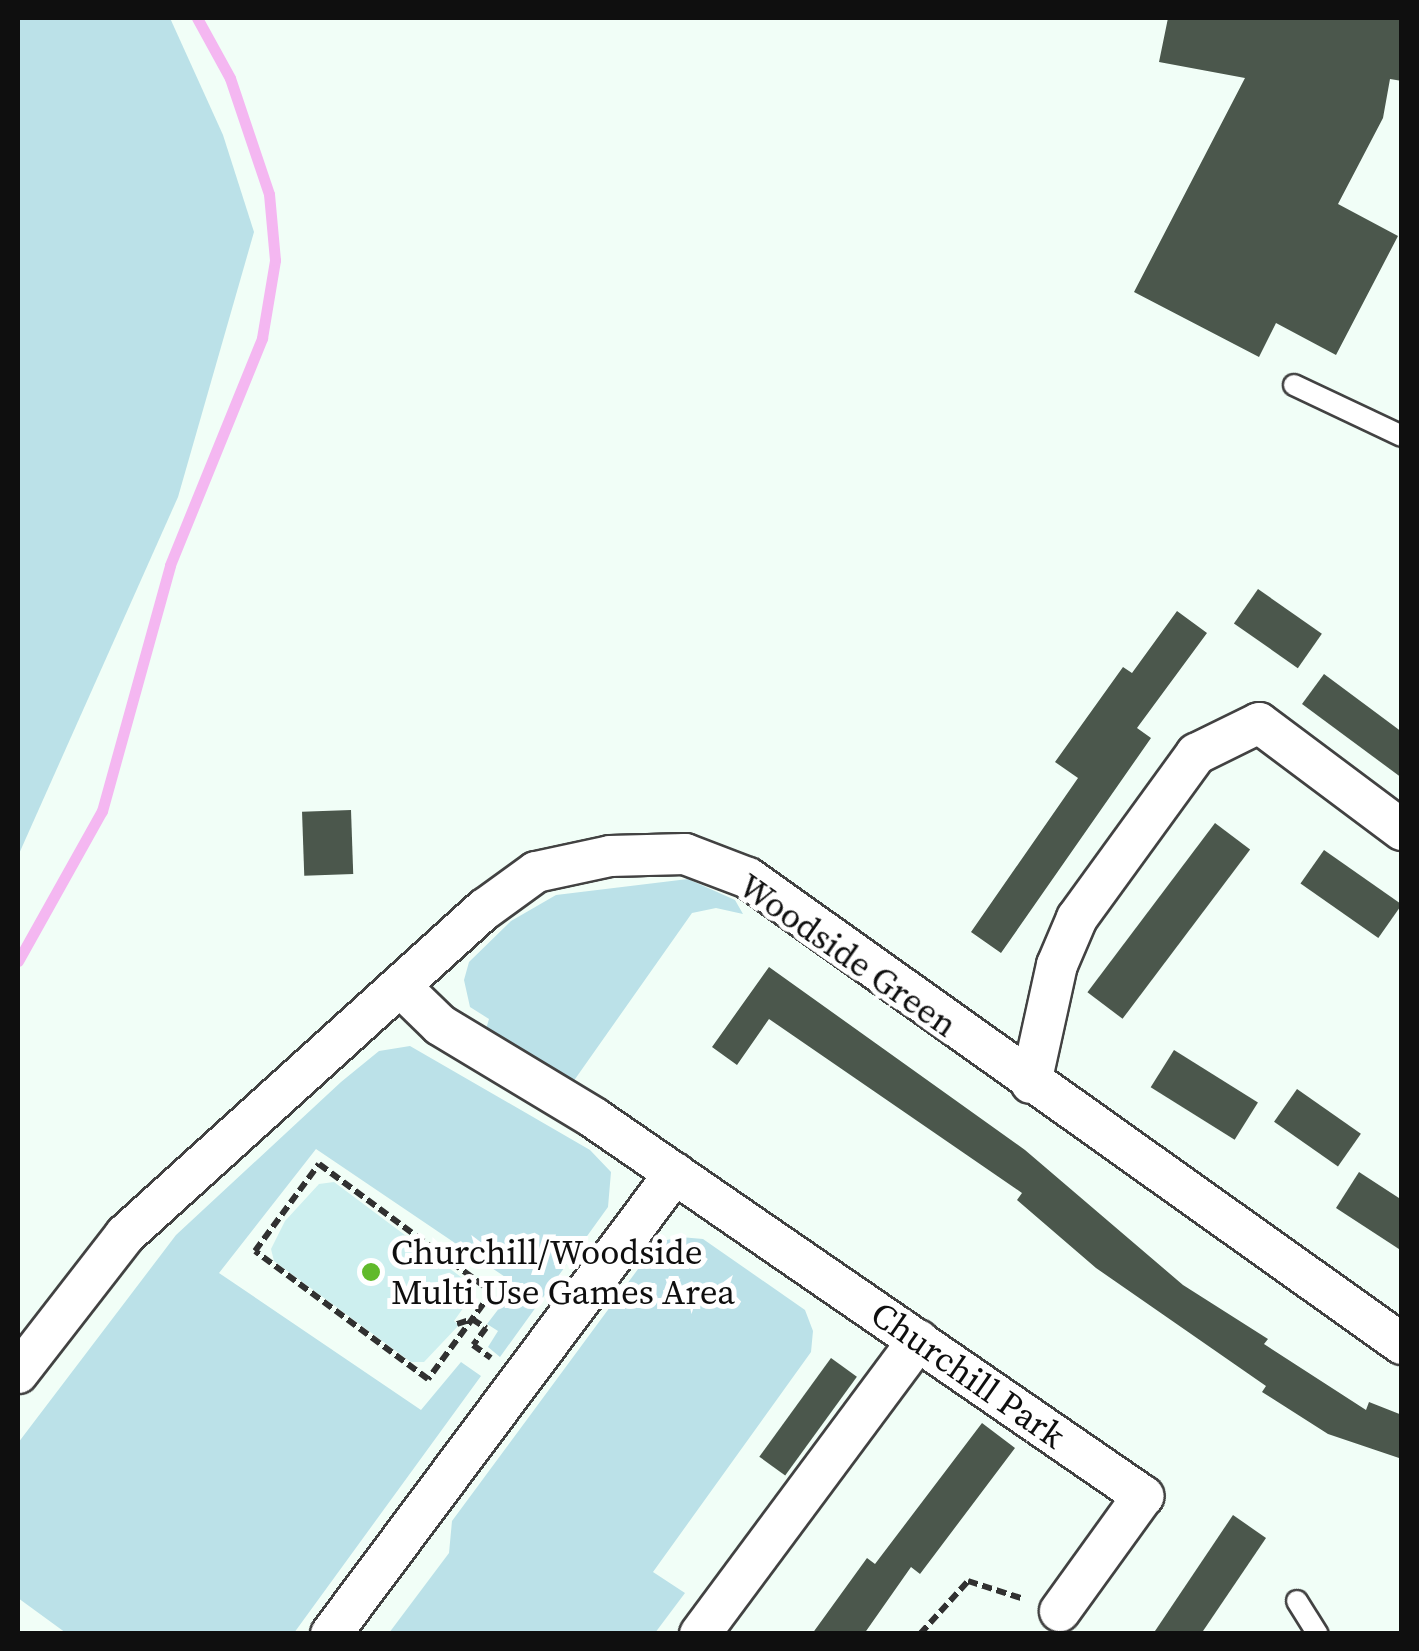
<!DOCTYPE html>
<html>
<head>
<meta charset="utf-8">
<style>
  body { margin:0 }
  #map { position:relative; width:1419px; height:1651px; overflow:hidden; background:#f1fef7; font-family:"Source Serif 4",serif }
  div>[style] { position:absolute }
  .green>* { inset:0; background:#bbe1e8 }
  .pitch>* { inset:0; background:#cdefef }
  .stream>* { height:11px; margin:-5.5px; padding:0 5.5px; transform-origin:5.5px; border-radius:5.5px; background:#f4b7f1 }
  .building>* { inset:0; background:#4b574c; transform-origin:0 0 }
  .path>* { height:6px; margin-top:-3px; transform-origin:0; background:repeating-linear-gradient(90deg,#313131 0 10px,transparent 0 15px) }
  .roads { filter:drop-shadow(2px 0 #424242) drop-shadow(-2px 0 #424242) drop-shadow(0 2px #424242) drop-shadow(0 -2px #424242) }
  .lane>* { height:20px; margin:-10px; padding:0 10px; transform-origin:10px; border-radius:10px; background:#fff }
  .street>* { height:40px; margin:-20px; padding:0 20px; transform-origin:20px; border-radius:20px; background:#fff }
  .dots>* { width:28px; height:28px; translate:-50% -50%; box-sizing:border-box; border:5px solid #fff; border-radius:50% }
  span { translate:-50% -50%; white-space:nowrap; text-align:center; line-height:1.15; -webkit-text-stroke:10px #fff; paint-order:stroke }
  .street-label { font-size:35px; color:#0f0f0f }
  .poi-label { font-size:35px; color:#0f0f0f }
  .left { translate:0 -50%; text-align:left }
  .frame { position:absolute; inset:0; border:20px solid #0f0f0f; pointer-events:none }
</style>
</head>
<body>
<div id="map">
  <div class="green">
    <i style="clip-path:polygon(18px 18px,170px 18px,223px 135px,254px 232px,178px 497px,18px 856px)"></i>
    <i style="clip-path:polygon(688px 879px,735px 900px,743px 914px,716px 908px,692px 913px,573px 1082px,486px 1029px,489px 1019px,470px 1007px,464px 980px,469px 962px,511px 921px,556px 895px)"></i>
    <i style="clip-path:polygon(410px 1046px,590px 1150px,611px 1172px,608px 1207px,500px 1357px,488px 1347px,498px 1331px,487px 1324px,517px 1285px,316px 1149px,219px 1273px,421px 1410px,461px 1362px,481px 1376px,294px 1633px,66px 1633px,18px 1598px,18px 1443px,176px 1235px,341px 1082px,379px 1051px)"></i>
    <i style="clip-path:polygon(680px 1237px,703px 1239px,805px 1310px,813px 1331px,811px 1352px,653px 1572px,685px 1593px,655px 1633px,389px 1633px,449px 1553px,452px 1521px,658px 1242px)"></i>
  </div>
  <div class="pitch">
    <i style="clip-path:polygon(334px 1182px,469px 1283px,471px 1297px,454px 1321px,459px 1325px,424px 1362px,411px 1362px,274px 1261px,271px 1249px,285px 1221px,319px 1184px)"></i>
  </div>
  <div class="stream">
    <i style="left:18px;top:961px;width:172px;rotate:-60.8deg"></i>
    <i style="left:102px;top:811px;width:255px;rotate:-74.5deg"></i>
    <i style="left:170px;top:565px;width:245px;rotate:-67.9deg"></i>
    <i style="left:262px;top:338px;width:79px;rotate:-80.5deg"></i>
    <i style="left:275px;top:260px;width:66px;rotate:-95.2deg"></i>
    <i style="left:269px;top:194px;width:122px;rotate:-108.6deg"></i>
    <i style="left:230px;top:78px;width:68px;rotate:-118.8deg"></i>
  </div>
  <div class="building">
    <i style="clip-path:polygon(1168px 18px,1402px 18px,1402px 81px,1390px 79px,1383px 118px,1338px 204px,1398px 236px,1336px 355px,1276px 323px,1259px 357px,1134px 292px,1245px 78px,1159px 62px)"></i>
    <i style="left:1258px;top:589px;width:78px;height:42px;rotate:35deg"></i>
    <i style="clip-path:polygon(1177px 611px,1207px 633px,1137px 728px,1151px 738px,1001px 953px,971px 932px,1078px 778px,1055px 762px,1123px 667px,1132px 673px)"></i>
    <i style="clip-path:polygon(1324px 674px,1402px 732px,1402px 778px,1302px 704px)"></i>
    <i style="left:351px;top:810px;width:64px;height:49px;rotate:88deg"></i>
    <i style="left:1215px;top:823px;width:44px;height:212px;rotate:37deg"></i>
    <i style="left:1324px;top:850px;width:95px;height:41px;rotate:35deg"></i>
    <i style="clip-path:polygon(769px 967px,1025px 1150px,1183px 1285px,1268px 1339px,1264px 1344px,1366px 1410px,1369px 1402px,1402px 1415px,1402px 1459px,1328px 1434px,1262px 1392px,1266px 1386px,1096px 1268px,1017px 1200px,1022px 1193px,769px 1019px,737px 1065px,712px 1047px)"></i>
    <i style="left:1174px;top:1050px;width:99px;height:44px;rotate:32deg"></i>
    <i style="left:1297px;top:1089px;width:78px;height:40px;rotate:35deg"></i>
    <i style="clip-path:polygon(1359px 1172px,1402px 1200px,1402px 1251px,1336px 1208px)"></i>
    <i style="left:831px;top:1358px;width:32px;height:122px;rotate:36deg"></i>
    <i style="clip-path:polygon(982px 1423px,1015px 1448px,920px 1574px,911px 1567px,864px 1634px,812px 1634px,867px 1558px,875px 1564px)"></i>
    <i style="clip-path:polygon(1233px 1515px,1266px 1538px,1201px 1634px,1153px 1634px)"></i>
  </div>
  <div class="path">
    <i style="left:319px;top:1164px;width:215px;rotate:36.5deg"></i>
    <i style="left:492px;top:1292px;width:108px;rotate:126.3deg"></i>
    <i style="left:428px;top:1379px;width:215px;rotate:-143.5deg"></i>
    <i style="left:255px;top:1251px;width:108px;rotate:-53.7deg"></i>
    <i style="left:457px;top:1324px;width:16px;rotate:-18deg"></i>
    <i style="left:472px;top:1319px;width:17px;rotate:33deg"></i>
    <i style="left:486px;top:1328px;width:21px;rotate:127deg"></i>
    <i style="left:473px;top:1345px;width:22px;rotate:36deg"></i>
    <i style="left:920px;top:1634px;width:72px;rotate:-47.8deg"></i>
    <i style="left:968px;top:1581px;width:59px;rotate:17.8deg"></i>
  </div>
  <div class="roads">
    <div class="lane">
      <i style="left:1294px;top:385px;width:119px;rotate:25.3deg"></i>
      <i style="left:1297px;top:1601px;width:39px;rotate:58deg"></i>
    </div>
    <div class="street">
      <i style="left:402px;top:988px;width:53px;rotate:44.2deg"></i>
      <i style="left:440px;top:1025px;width:180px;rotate:31.1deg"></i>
      <i style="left:594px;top:1118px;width:667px;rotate:34.55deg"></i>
      <i style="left:1143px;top:1496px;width:142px;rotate:125.8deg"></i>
      <i style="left:1031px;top:1083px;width:121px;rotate:-77.6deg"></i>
      <i style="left:1057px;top:965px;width:51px;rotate:-66.9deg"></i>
      <i style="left:1077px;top:918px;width:203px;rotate:-54deg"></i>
      <i style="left:1196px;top:754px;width:70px;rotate:-26.2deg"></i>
      <i style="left:1259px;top:723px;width:179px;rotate:36.8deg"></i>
      <i style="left:18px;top:1373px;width:175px;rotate:-52.2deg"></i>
      <i style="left:125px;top:1235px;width:486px;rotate:-42.2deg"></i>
      <i style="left:485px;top:909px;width:63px;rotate:-36deg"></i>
      <i style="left:536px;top:872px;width:76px;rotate:-12.2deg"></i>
      <i style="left:610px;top:856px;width:75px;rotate:-1.5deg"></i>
      <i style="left:685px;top:854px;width:67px;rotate:20.9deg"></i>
      <i style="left:748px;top:878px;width:803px;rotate:35.47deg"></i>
      <i style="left:331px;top:1634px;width:575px;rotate:-53.27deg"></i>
      <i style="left:700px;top:1634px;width:366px;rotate:-53.4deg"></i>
    </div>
  </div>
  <div class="dots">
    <i style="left:371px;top:1272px;background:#61ba2b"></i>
  </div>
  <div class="street-label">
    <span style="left:848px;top:955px;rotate:35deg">Woodside Green</span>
    <span style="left:968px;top:1375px;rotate:35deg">Churchill Park</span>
  </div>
  <div class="poi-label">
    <span class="left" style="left:391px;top:1272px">Churchill/Woodside<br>Multi Use Games Area</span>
  </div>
  <div class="frame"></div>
</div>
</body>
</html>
